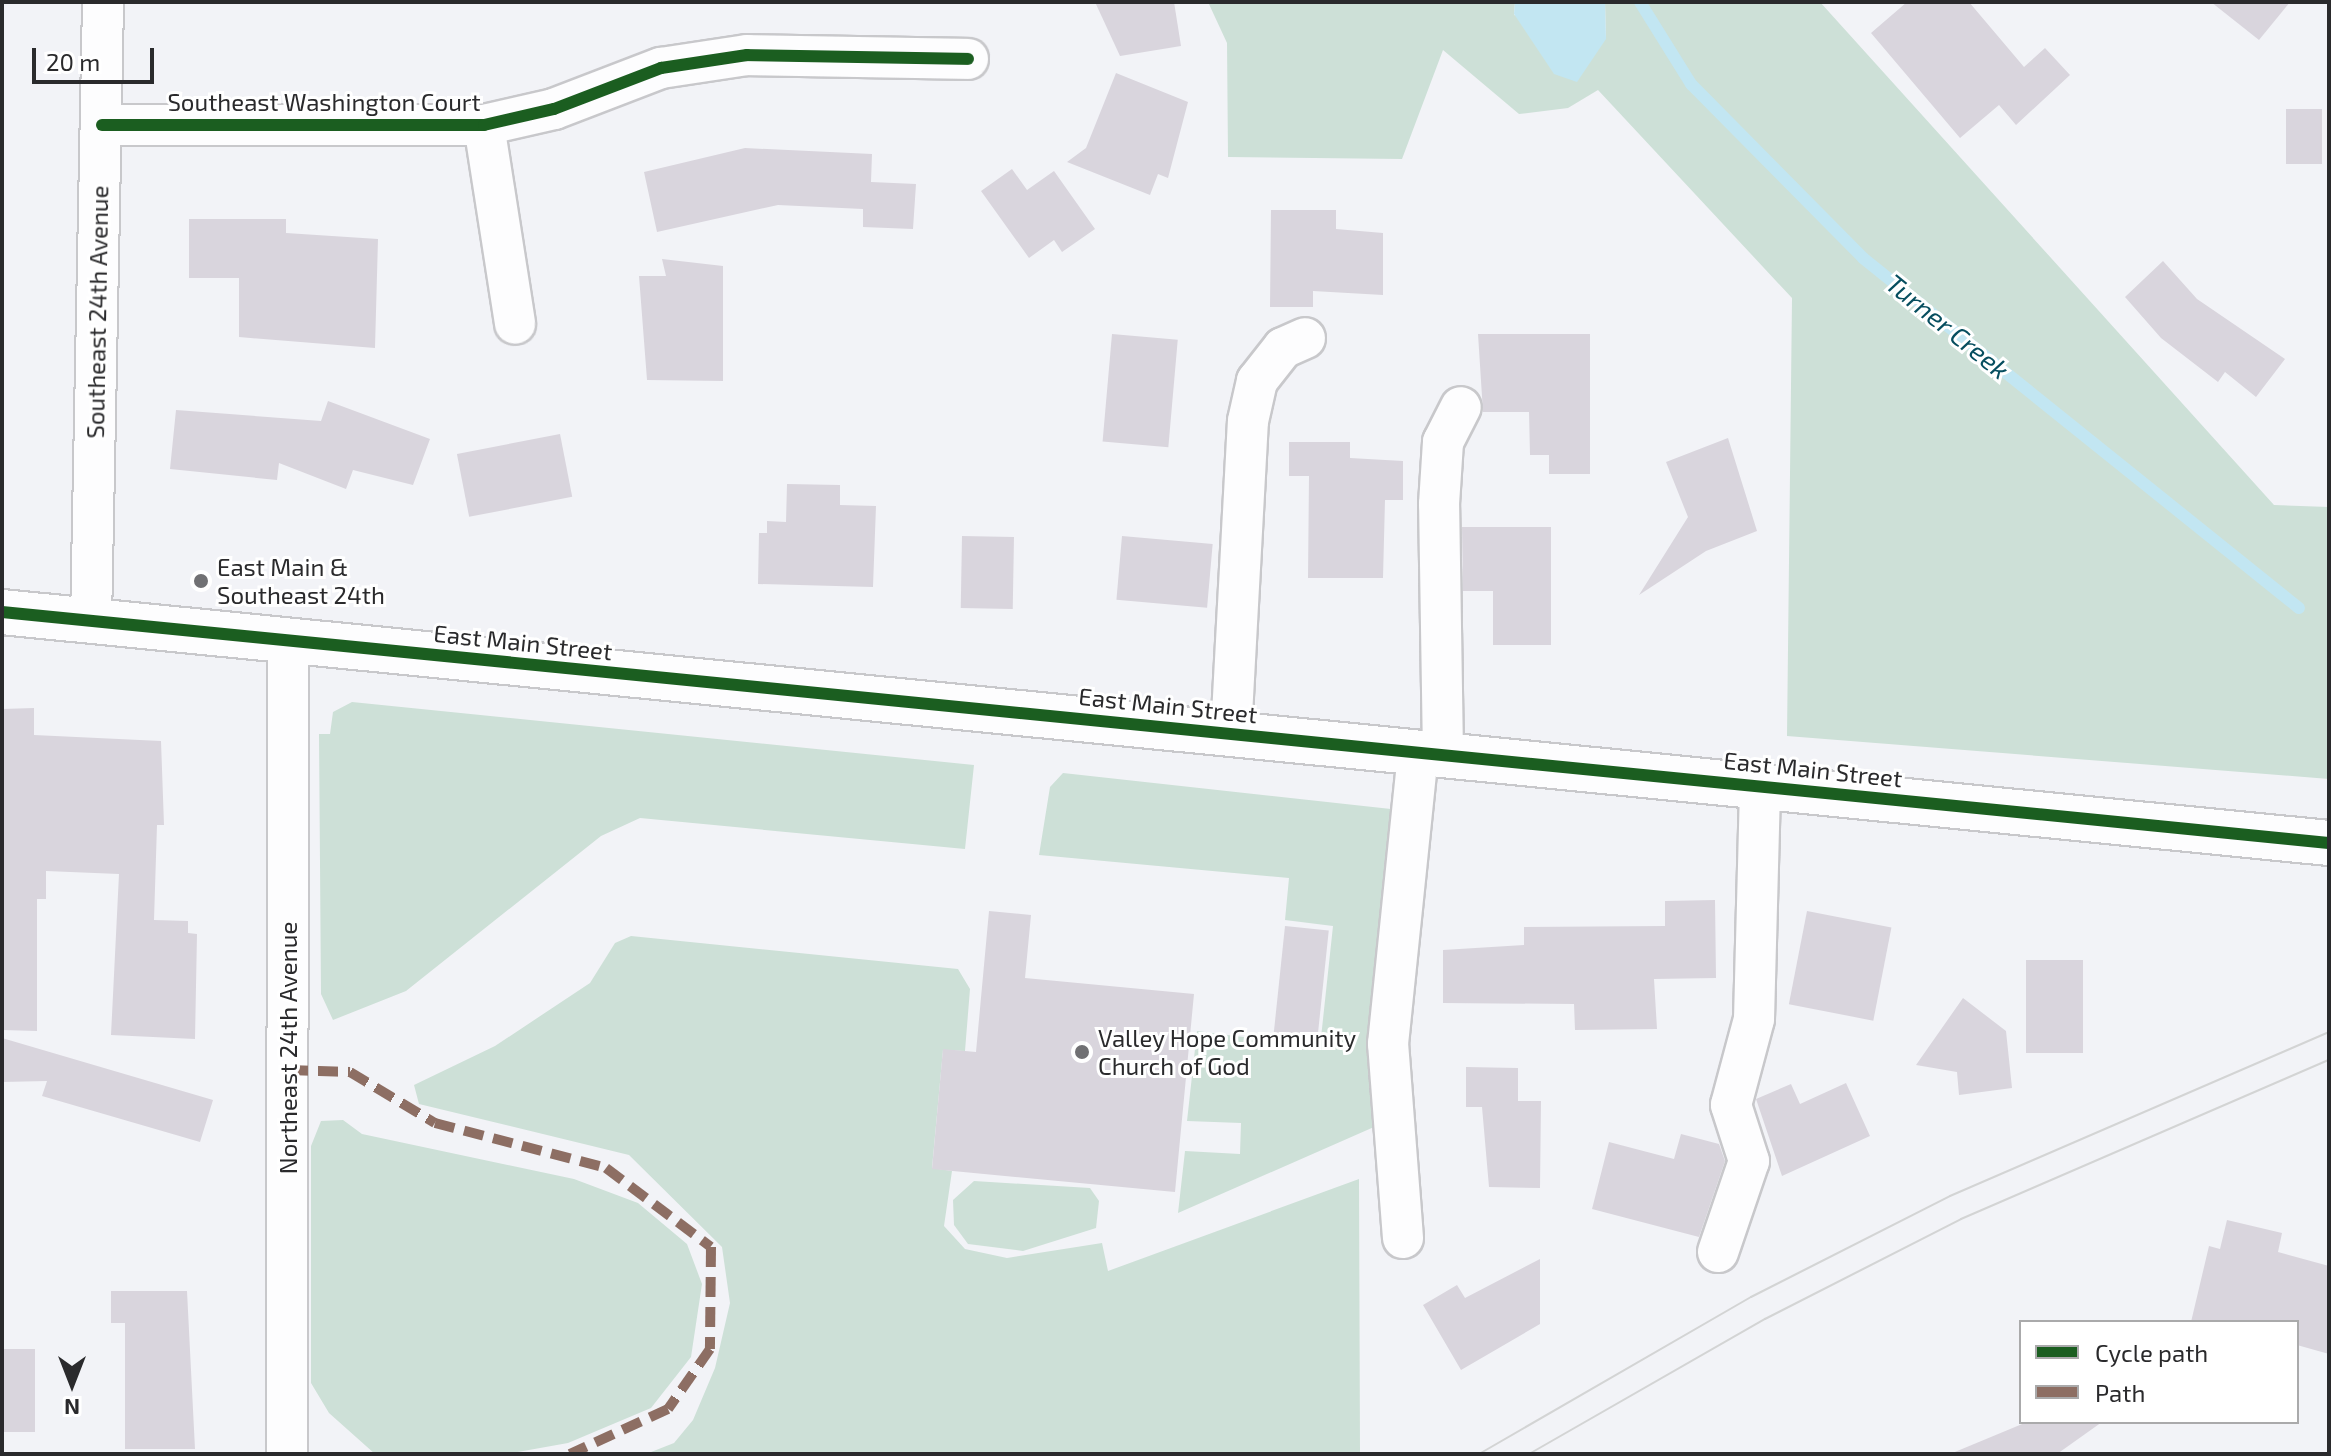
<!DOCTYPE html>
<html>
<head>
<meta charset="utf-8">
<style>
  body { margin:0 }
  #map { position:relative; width:2331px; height:1456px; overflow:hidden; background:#f2f3f7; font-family:"Exo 2",sans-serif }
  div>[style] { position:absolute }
  .green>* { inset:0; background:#cde0d7 }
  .water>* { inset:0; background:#c2e6f2 }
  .stream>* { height:12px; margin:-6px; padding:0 6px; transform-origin:6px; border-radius:6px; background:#c2e6f2 }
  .building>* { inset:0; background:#d9d5dd; transform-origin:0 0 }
  .roads { filter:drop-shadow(2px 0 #c8c8cb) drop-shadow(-2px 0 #c8c8cb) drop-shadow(0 2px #c8c8cb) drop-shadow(0 -2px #c8c8cb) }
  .minor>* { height:40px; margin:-20px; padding:0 20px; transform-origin:20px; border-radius:20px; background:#fdfdfe }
  .major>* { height:44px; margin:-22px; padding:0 22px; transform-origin:22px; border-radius:22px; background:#fdfdfe }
  .tram>* { height:2px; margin:-1px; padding:0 1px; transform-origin:1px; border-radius:1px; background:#d3d4d4 }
  .quiet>* { height:10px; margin-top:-5px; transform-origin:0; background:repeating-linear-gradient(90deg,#8d6e63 0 20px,transparent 0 30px) }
  .cycleway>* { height:12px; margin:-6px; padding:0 6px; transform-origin:6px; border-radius:6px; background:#1b5e20 }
  .dots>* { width:22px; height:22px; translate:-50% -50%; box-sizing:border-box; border:4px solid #fff; border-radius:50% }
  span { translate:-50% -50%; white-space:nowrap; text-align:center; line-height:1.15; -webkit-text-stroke:6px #fff; paint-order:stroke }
  .street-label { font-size:24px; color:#2a2a2c }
  .poi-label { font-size:24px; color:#2a2a2c }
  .left { translate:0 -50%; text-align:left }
  .water-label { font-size:26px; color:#064e5f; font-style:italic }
  .frame { position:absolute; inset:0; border:4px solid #2a2a2c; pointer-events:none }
  .legend { position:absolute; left:2019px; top:1320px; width:280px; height:104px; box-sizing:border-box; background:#fff; border:2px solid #aaaaab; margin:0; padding:10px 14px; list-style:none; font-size:24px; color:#2a2a2c }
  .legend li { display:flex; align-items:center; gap:16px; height:40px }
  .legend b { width:40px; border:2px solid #aaaaab }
  .north { position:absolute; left:32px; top:1344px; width:80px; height:80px; -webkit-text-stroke:6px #fff; paint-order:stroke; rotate:180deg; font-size:22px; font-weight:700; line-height:32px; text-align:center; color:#2a2a2c }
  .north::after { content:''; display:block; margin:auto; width:28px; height:36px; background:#2a2a2c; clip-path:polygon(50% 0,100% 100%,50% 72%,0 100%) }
  .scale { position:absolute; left:32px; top:48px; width:122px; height:36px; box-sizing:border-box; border:4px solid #2a2a2c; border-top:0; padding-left:10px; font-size:24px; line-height:28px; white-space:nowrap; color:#2a2a2c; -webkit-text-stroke:6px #fff; paint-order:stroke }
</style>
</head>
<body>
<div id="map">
  <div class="green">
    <i style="clip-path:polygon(1208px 2px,1515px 2px,1514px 15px,1606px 39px,1605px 2px,1820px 2px,2274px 505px,2329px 507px,2329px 779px,1787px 736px,1792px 298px,1598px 90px,1568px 108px,1519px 114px,1443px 50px,1402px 159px,1228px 157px,1227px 43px)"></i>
    <i style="clip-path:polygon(352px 702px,974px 765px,965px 849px,640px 818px,601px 836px,406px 991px,333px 1020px,321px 994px,319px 734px,330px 734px,333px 712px)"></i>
    <i style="clip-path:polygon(1063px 773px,1391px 809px,1374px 1127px,1178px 1213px,1185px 1151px,1240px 1154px,1241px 1123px,1187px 1121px,1197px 1031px,1320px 1047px,1333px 926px,1285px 920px,1289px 878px,1039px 855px,1050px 787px)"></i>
    <i style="clip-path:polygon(631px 936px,958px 969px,970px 989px,965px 1051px,943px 1050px,932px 1168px,952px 1171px,944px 1226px,965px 1249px,1007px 1258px,1102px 1243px,1108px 1271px,1359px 1179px,1360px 1454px,646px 1454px,674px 1443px,693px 1420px,715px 1368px,730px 1303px,722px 1247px,629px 1155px,419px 1104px,414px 1085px,495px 1046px,590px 983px,615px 943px)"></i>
    <i style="clip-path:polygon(343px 1120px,362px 1134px,574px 1179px,638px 1203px,687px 1244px,702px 1284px,691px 1357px,651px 1408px,568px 1443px,506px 1454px,375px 1454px,329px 1413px,311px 1383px,311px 1146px,321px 1121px)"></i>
    <i style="clip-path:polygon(974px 1181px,1090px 1188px,1099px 1201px,1096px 1228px,1023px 1251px,968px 1244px,954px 1225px,953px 1200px)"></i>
  </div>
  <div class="water">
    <i style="clip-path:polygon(1515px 2px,1605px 2px,1606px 39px,1577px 82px,1554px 74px,1514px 14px)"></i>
  </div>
  <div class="stream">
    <i style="left:1640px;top:2px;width:97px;rotate:58.1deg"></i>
    <i style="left:1691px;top:84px;width:245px;rotate:45.3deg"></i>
    <i style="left:1863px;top:258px;width:559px;rotate:38.76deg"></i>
  </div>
  <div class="building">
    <i style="clip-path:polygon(1095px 2px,1174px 2px,1181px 46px,1120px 56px)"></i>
    <i style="clip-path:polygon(1907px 2px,1969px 2px,2024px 67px,2045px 48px,2070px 75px,2016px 125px,1999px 105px,1960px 138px,1871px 33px)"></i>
    <i style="clip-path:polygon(2211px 2px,2290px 2px,2259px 40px)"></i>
    <i style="clip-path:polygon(1116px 73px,1188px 102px,1168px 178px,1158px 174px,1150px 195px,1067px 162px,1086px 148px)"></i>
    <i style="left:2286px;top:109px;width:36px;height:55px"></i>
    <i style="clip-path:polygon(745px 148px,872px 154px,871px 182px,916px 184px,913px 229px,863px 227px,863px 209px,778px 205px,657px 232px,644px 172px)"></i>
    <i style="clip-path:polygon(1012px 169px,1027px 190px,1054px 171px,1095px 229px,1062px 252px,1054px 240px,1029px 258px,981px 191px)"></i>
    <i style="clip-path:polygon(1271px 210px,1336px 210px,1336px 229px,1383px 233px,1383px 295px,1313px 291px,1313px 307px,1270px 307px)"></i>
    <i style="clip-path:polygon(189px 219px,286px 219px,286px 233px,378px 239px,375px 348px,239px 337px,239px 278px,189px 278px)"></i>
    <i style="clip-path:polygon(662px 259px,723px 266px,723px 381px,647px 380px,639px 276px,666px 276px)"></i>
    <i style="clip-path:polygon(2163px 261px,2197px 299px,2285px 359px,2256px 397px,2225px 372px,2218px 382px,2161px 338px,2125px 297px)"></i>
    <i style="left:1112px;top:334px;width:66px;height:108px;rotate:5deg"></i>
    <i style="clip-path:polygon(1478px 334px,1590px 334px,1590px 474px,1549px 474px,1549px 455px,1530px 455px,1529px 412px,1483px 412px)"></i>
    <i style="clip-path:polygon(328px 401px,430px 439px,413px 485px,353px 470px,346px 489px,279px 463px,277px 480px,170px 469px,176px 410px,321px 421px)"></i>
    <i style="left:560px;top:434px;width:64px;height:105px;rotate:79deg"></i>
    <i style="clip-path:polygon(1728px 438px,1757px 531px,1706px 551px,1639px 595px,1688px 517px,1666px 462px)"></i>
    <i style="clip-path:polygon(1289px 442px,1350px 442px,1350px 458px,1403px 461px,1403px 500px,1385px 500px,1383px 578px,1308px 578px,1309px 476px,1289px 476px)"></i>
    <i style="clip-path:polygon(787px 484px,840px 485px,840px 505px,876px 506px,873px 587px,758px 584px,759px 533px,767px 533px,767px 521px,786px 522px)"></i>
    <i style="clip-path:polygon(1462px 527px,1551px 527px,1551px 645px,1493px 645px,1493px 591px,1463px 591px)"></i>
    <i style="left:962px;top:536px;width:52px;height:72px;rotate:1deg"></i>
    <i style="left:1122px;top:536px;width:91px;height:64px;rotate:5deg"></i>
    <i style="clip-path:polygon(34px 708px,34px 735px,161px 741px,164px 825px,157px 825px,154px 920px,188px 921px,188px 933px,197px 934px,195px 1039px,111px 1035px,119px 874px,46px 871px,46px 899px,37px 899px,37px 1031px,2px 1030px,2px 709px)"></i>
    <i style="clip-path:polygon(1715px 900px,1716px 978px,1654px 979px,1657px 1029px,1575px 1030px,1574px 1004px,1443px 1003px,1443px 950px,1524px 945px,1524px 927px,1665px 926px,1665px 901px)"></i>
    <i style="clip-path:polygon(989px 911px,1031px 915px,1025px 978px,1194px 994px,1175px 1192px,932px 1169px,943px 1049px,976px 1052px)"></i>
    <i style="left:1807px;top:911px;width:86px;height:95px;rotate:11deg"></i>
    <i style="left:1285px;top:926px;width:44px;height:113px;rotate:6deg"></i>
    <i style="left:2026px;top:960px;width:57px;height:93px"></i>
    <i style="clip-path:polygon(1963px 998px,2006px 1031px,2012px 1088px,1959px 1095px,1957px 1072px,1916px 1065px)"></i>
    <i style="clip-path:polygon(2px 1038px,213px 1100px,200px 1142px,42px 1096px,47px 1081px,2px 1082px)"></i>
    <i style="clip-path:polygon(1466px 1067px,1518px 1068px,1518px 1101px,1541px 1101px,1540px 1188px,1489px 1187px,1482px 1107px,1466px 1107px)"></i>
    <i style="clip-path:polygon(1846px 1083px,1870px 1136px,1782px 1176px,1756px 1099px,1791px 1084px,1800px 1104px)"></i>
    <i style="clip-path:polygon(1681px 1134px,1719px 1144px,1725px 1161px,1699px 1237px,1592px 1209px,1609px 1142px,1674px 1159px)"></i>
    <i style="clip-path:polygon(2227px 1220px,2282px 1233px,2278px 1252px,2329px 1266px,2329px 1354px,2297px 1345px,2297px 1322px,2191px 1322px,2209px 1246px,2220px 1249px)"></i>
    <i style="clip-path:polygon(1540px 1259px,1540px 1324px,1461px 1370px,1423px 1305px,1457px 1285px,1465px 1298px)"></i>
    <i style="clip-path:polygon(111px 1291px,187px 1291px,195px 1449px,125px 1449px,125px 1323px,111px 1323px)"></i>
    <i style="left:2px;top:1349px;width:33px;height:83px"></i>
    <i style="clip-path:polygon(2027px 1422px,2102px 1422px,2057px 1454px,1950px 1454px)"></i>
  </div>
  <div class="roads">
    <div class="minor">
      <i style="left:102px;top:125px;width:382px"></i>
      <i style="left:484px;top:125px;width:72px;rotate:-12.9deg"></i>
      <i style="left:554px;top:109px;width:115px;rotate:-21deg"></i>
      <i style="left:661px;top:68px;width:87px;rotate:-8.6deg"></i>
      <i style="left:747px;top:55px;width:221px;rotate:1deg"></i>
      <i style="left:484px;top:125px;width:201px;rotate:81.1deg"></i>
      <i style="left:91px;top:622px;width:620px;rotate:-88.89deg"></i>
      <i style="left:1231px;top:734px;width:313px;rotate:-86.9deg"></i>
      <i style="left:1248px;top:421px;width:41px;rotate:-77.3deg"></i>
      <i style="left:1257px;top:381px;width:42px;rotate:-51.8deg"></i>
      <i style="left:1283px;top:348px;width:24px;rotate:-24deg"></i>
      <i style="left:1443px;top:754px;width:250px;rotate:-90.9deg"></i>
      <i style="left:1439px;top:504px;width:62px;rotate:-86.3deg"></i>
      <i style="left:1443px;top:442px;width:39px;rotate:-63deg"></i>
      <i style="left:1403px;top:1238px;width:195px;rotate:-94.4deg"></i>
      <i style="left:1388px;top:1044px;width:294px;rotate:-84.1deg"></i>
      <i style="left:1718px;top:1252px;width:96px;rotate:-71.2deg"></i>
      <i style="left:1749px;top:1161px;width:59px;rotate:-107.8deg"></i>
      <i style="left:1731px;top:1105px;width:89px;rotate:-75deg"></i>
      <i style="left:1754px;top:1019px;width:234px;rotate:-88.5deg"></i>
      <i style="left:287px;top:1454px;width:813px;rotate:-89.93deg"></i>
    </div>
    <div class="major">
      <i style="left:2px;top:612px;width:2338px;rotate:5.67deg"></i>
    </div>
  </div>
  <div class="tram">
    <i style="left:1479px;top:1454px;width:314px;rotate:-30deg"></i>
    <i style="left:1751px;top:1297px;width:223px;rotate:-26.9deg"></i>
    <i style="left:1950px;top:1196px;width:413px;rotate:-23.4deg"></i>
    <i style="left:1529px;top:1454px;width:272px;rotate:-29.8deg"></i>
    <i style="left:1765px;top:1319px;width:220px;rotate:-27deg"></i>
    <i style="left:1961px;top:1219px;width:401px;rotate:-23.4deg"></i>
  </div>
  <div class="quiet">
    <i style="left:288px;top:1070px;width:62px;rotate:1.8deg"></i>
    <i style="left:350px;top:1072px;width:99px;rotate:31deg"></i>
    <i style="left:435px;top:1123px;width:177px;rotate:14.7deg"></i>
    <i style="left:606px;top:1168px;width:131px;rotate:37deg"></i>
    <i style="left:711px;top:1247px;width:102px;rotate:90.6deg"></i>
    <i style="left:710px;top:1349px;width:73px;rotate:125deg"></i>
    <i style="left:668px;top:1409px;width:108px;rotate:155.3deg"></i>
  </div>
  <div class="cycleway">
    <i style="left:102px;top:125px;width:382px"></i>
    <i style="left:484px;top:125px;width:72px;rotate:-12.9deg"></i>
    <i style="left:554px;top:109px;width:115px;rotate:-21deg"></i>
    <i style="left:661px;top:68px;width:87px;rotate:-8.6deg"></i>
    <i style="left:747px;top:55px;width:221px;rotate:1deg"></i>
    <i style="left:2px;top:612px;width:2338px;rotate:5.67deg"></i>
  </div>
  <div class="dots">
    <i style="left:201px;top:581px;background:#707073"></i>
    <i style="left:1082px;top:1052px;background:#707073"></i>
  </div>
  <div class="street-label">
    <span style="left:324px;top:102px">Southeast Washington Court</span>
    <span style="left:97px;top:312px;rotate:-89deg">Southeast 24th Avenue</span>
    <span style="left:523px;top:642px;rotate:6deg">East Main Street</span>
    <span style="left:1168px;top:705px;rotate:6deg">East Main Street</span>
    <span style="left:1813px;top:769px;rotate:6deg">East Main Street</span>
    <span style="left:288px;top:1048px;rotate:-90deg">Northeast 24th Avenue</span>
  </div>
  <div class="poi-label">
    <span class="left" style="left:217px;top:581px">East Main &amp;<br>Southeast 24th</span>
    <span class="left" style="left:1098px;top:1052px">Valley Hope Community<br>Church of God</span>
  </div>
  <div class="water-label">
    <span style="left:1948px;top:326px;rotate:39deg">Turner Creek</span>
  </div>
  <div class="frame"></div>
  <ul class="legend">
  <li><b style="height:10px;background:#1b5e20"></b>Cycle path</li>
  <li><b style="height:10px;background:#8d6e63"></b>Path</li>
  </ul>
  <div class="north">N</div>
  <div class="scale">20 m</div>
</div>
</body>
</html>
